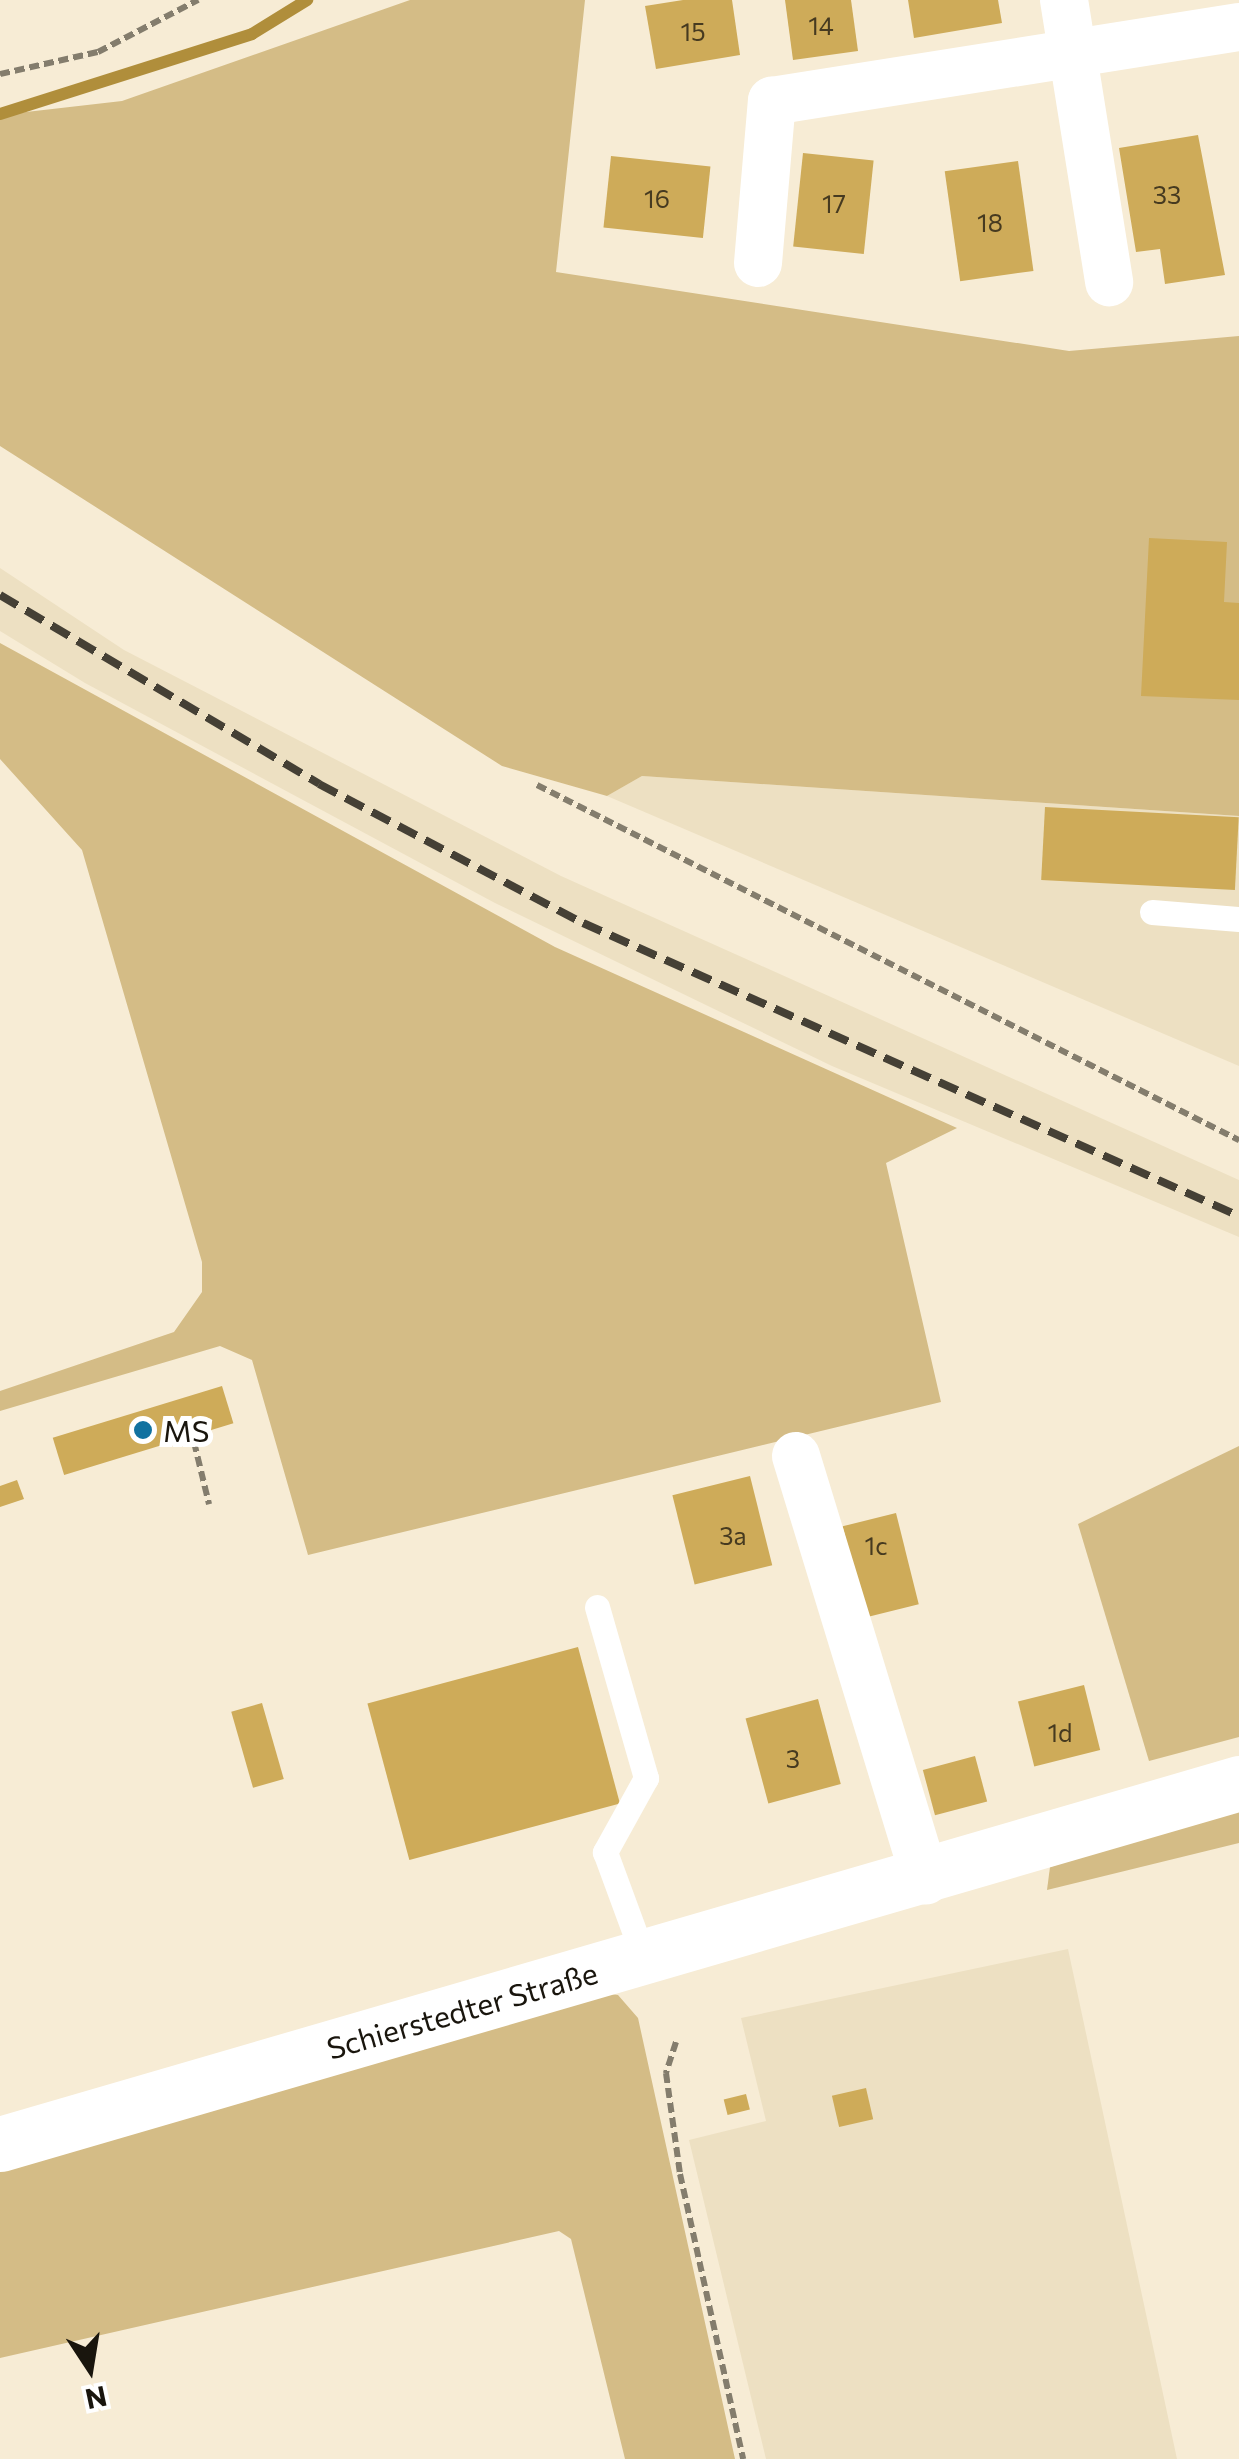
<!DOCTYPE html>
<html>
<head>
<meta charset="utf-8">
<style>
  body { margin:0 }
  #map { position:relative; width:1239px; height:2459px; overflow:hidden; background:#f7ecd5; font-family:Commissioner,sans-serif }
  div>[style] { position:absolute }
  .built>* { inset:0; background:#ede0c2 }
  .green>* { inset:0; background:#d4bc86 }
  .stream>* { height:12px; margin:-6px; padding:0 6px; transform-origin:6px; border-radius:6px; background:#b08e3b }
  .building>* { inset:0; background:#ceab59; transform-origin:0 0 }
  .path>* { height:6px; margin-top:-3px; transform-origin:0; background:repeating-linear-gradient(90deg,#847d6d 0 10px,transparent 0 15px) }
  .service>* { height:25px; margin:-12.5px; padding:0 12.5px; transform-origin:12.5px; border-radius:12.5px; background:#fff }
  .minor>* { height:48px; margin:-24px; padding:0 24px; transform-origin:24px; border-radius:24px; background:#fff }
  .tertiary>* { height:55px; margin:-27.5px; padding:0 27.5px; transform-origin:27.5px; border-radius:27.5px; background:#fff }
  .rail>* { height:8px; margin-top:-4px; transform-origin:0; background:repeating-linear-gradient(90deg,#454035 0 20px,transparent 0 30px) }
  .dots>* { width:28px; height:28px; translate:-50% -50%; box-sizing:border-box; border:5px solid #fff; border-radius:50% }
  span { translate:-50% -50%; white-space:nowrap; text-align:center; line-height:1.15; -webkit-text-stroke:10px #fff; paint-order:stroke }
  .number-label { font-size:25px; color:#463a20 }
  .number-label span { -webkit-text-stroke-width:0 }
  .poi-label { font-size:30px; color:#19150d }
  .left { translate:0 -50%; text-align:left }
  .street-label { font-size:30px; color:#19150d }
  .north { position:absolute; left:40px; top:2319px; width:100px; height:100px; -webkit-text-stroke:8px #fff; paint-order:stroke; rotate:168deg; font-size:28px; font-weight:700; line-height:40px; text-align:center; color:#19150d }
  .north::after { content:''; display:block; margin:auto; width:35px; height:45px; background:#19150d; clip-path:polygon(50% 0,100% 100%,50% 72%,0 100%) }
</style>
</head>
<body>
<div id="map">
  <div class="built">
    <i style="clip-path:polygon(0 568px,124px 650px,561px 876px,1239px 1180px,1239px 1237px,832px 1066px,495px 903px,85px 683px,0 631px)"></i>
    <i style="clip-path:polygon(642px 776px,1239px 816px,1239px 1066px,607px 796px)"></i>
    <i style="clip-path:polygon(1068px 1949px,1177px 2459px,766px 2459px,689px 2140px,766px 2121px,741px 2018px)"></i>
  </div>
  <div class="green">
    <i style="clip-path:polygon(410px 0,585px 0,556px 272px,1069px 351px,1239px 336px,1239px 816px,642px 776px,607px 796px,502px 766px,0 446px,0 115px,122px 101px)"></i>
    <i style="clip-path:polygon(0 643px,555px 947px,957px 1128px,886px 1163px,941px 1402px,308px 1555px,252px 1360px,220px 1346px,0 1411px,0 1391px,174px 1332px,202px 1292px,202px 1262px,82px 850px,0 759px)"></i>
    <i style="clip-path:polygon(1239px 1446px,1239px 1737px,1149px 1761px,1078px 1524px)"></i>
    <i style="clip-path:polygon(1239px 1804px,1239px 1843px,1047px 1890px,1050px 1867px)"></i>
    <i style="clip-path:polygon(597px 1992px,618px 1995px,638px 2018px,735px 2459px,625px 2459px,571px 2239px,559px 2231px,0 2358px,0 2169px)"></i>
  </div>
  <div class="stream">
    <i style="left:0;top:114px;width:264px;rotate:-17.6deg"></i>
    <i style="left:252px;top:34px;width:65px;rotate:-31.7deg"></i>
  </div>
  <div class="building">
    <i style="clip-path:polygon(683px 0,732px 0,740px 55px,656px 69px,645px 6px)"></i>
    <i style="clip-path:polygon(785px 0,851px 0,858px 51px,793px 60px)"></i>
    <i style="clip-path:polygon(908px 0,998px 0,1002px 23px,914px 38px)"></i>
    <i style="clip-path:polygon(1198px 135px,1225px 275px,1165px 284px,1160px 249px,1136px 252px,1119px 148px)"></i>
    <i style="left:803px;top:153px;width:71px;height:94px;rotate:6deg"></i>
    <i style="left:611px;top:156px;width:100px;height:72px;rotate:6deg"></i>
    <i style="left:1018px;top:161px;width:111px;height:74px;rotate:82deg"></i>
    <i style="clip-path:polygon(1149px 538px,1227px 542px,1224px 602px,1239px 603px,1239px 700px,1141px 696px)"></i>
    <i style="left:1045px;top:807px;width:194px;height:73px;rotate:3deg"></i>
    <i style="left:222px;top:1386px;width:39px;height:177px;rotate:73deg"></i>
    <i style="left:750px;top:1476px;width:92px;height:80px;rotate:76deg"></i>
    <i style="clip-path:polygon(17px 1480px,24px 1499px,0 1507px,0 1486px)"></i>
    <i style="left:896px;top:1513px;width:94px;height:55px;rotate:76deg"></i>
    <i style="left:578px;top:1647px;width:162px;height:218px;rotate:75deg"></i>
    <i style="left:1084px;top:1685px;width:67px;height:68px;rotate:76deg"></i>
    <i style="left:818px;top:1699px;width:88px;height:75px;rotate:75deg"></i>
    <i style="left:262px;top:1703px;width:79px;height:32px;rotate:74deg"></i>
    <i style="left:975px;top:1756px;width:47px;height:54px;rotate:75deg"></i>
    <i style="left:866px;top:2088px;width:32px;height:35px;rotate:77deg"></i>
    <i style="left:746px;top:2094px;width:16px;height:23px;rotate:76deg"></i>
  </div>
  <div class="path">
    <i style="left:0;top:74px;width:100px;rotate:-12.7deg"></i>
    <i style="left:98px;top:52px;width:113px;rotate:-27.5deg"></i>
    <i style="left:537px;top:785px;width:787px;rotate:26.83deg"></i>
    <i style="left:194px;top:1442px;width:64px;rotate:76.4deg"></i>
    <i style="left:676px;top:2042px;width:33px;rotate:108deg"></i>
    <i style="left:666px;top:2073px;width:102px;rotate:82.1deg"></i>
    <i style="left:680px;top:2174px;width:292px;rotate:77.5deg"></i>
  </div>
  <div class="service">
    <i style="left:1152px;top:912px;width:87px;rotate:4.6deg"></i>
    <i style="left:597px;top:1607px;width:178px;rotate:74deg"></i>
    <i style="left:646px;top:1778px;width:85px;rotate:119deg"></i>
    <i style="left:605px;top:1852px;width:113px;rotate:69.8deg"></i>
  </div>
  <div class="minor">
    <i style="left:1064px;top:0;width:286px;rotate:80.9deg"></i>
    <i style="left:758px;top:263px;width:163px;rotate:-85.1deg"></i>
    <i style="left:772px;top:101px;width:473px;rotate:-9deg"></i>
    <i style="left:796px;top:1456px;width:444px;rotate:73deg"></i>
  </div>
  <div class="tertiary">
    <i style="left:0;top:2144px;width:1291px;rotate:-16.24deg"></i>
  </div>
  <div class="rail">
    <i style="left:0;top:595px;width:371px;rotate:30.6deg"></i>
    <i style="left:319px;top:784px;width:298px;rotate:27.8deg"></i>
    <i style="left:583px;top:923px;width:718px;rotate:24.07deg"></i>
  </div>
  <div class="dots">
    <i style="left:143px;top:1430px;background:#1172a0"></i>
  </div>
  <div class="number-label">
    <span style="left:821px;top:25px">14</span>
    <span style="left:693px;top:31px">15</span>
    <span style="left:1167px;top:194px">33</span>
    <span style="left:657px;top:198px">16</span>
    <span style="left:834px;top:203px">17</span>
    <span style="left:990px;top:222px">18</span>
    <span style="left:733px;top:1535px">3a</span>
    <span style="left:876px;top:1545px">1c</span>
    <span style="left:1060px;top:1732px">1d</span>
    <span style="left:793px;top:1758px">3</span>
  </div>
  <div class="poi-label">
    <span class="left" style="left:163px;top:1430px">MS</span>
  </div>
  <div class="street-label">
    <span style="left:462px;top:2010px;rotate:-16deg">Schierstedter Straße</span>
  </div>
  <div class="north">N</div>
</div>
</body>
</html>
